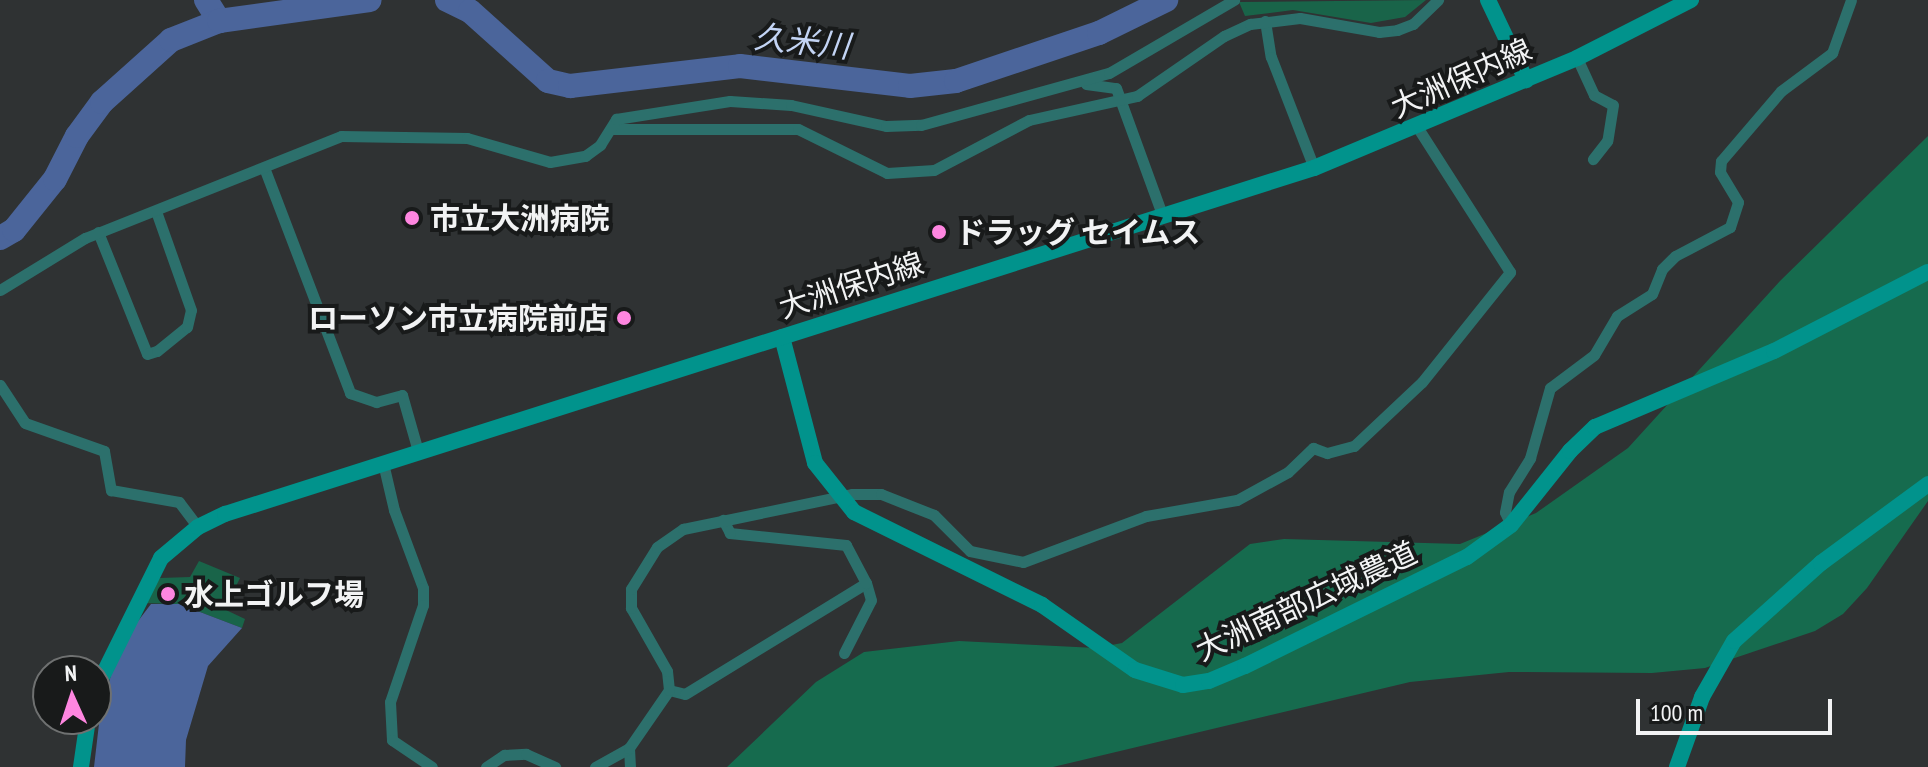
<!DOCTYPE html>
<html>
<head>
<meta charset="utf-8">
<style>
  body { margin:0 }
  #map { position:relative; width:1928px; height:767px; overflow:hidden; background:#2f3233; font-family:"PT Sans Narrow","Noto Sans JP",sans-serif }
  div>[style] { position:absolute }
  .green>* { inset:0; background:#196449 }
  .forest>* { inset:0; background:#166b4e }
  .water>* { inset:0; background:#4b659b }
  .river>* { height:24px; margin:-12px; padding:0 12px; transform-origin:12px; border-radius:12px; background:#4b659b }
  .street>* { height:11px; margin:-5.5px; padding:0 5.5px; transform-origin:5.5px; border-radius:5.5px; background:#2c706c }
  .secondary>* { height:16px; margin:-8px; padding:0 8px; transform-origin:8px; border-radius:8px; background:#01938c }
  .dots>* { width:22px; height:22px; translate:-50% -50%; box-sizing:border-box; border:4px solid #181a1a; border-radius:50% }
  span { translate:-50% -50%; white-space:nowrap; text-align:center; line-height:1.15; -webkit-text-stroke:8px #181a1a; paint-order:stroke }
  .street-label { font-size:30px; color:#f2f3f4 }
  .poi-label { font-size:30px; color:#f2f3f4; font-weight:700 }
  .left { translate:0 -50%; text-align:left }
  .right { translate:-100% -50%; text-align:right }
  .water-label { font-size:32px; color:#c3d4f4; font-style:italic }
  .north { position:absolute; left:32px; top:655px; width:80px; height:80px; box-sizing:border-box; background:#181a1a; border:2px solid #6f7171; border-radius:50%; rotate:357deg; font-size:22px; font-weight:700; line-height:32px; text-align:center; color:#f2f3f4 }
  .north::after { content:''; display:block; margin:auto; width:28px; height:36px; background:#fe86e0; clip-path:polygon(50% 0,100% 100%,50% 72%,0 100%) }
  .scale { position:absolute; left:1636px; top:699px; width:196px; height:36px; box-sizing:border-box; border:4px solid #f2f3f4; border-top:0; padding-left:10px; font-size:24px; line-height:28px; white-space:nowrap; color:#f2f3f4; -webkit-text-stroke:6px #181a1a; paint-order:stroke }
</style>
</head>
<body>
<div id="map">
  <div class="green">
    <i style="clip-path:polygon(1426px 0,1405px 17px,1371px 23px,1293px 10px,1245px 16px,1239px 2px)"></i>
    <i style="clip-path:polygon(199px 561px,240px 578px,228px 603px,186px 591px,245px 619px,242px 628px,179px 604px,141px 603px,160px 578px,190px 577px)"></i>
  </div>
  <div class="forest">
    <i style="clip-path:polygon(1928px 136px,1928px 501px,1867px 588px,1843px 614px,1815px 631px,1705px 668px,1652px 673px,1509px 672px,1410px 682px,1053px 767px,727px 767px,816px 682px,864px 652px,959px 641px,1096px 648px,1122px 643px,1250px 544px,1284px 539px,1460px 544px,1536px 513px,1628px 448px,1780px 281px)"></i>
  </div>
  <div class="water">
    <i style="clip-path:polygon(151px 604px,179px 604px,242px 628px,208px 666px,186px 740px,185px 767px,94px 767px,100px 715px,111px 675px,132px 629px)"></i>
  </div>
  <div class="river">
    <i style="left:206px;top:0;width:25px;rotate:58deg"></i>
    <i style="left:447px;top:0;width:25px;rotate:26deg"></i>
    <i style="left:470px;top:11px;width:105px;rotate:41.9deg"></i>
    <i style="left:548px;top:81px;width:23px;rotate:13deg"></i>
    <i style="left:570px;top:86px;width:171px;rotate:-6.7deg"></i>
    <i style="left:740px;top:66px;width:171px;rotate:6.7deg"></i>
    <i style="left:910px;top:86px;width:46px;rotate:-6.2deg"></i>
    <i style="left:956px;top:81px;width:151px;rotate:-18.6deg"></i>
    <i style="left:1099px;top:33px;width:75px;rotate:-26.2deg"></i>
    <i style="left:0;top:238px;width:16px;rotate:-30deg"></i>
    <i style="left:14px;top:230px;width:65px;rotate:-51.2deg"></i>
    <i style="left:55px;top:179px;width:48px;rotate:-62.9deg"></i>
    <i style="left:77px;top:136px;width:42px;rotate:-53.7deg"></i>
    <i style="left:102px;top:102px;width:93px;rotate:-41.9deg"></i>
    <i style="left:171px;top:40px;width:52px;rotate:-21.6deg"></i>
    <i style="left:219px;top:21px;width:152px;rotate:-7.9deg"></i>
  </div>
  <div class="street">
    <i style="left:1265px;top:21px;width:36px;rotate:81deg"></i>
    <i style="left:1271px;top:57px;width:119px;rotate:68.8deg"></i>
    <i style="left:1577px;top:58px;width:41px;rotate:65.3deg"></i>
    <i style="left:1594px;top:95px;width:21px;rotate:28deg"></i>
    <i style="left:1613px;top:105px;width:36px;rotate:99deg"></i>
    <i style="left:1607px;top:141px;width:23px;rotate:128deg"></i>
    <i style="left:1086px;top:84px;width:30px;rotate:8deg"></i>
    <i style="left:1116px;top:88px;width:137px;rotate:70deg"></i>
    <i style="left:613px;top:129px;width:185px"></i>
    <i style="left:798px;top:129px;width:99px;rotate:26.3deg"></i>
    <i style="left:887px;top:173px;width:47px;rotate:-3.7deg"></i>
    <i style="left:934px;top:170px;width:107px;rotate:-27.8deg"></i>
    <i style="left:1029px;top:120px;width:111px;rotate:-12.5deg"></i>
    <i style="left:1137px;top:96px;width:106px;rotate:-34.6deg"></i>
    <i style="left:1224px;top:36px;width:29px;rotate:-25deg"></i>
    <i style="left:1250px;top:24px;width:50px;rotate:-6.8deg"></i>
    <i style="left:1300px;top:18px;width:80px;rotate:10deg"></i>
    <i style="left:1379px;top:32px;width:18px;rotate:-6deg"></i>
    <i style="left:1397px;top:30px;width:17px;rotate:-21deg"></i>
    <i style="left:1413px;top:24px;width:35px;rotate:-44deg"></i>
    <i style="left:265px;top:170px;width:239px;rotate:69.1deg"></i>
    <i style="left:350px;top:393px;width:28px;rotate:19deg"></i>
    <i style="left:376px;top:402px;width:27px;rotate:-15deg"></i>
    <i style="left:402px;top:395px;width:58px;rotate:74.1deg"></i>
    <i style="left:98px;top:232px;width:131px;rotate:68.1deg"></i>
    <i style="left:147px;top:354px;width:10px;rotate:-17deg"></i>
    <i style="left:157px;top:351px;width:38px;rotate:-39deg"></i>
    <i style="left:187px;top:327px;width:17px;rotate:-77deg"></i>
    <i style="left:191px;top:310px;width:105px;rotate:-109.5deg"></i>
    <i style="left:0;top:290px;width:100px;rotate:-31.5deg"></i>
    <i style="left:85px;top:238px;width:276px;rotate:-21.7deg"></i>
    <i style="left:341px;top:136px;width:126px;rotate:0.9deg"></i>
    <i style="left:467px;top:138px;width:86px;rotate:16.1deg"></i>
    <i style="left:550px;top:162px;width:36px;rotate:-10deg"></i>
    <i style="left:585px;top:156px;width:19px;rotate:-36deg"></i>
    <i style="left:600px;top:145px;width:31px;rotate:-58deg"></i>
    <i style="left:616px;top:119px;width:115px;rotate:-9deg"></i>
    <i style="left:730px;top:101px;width:61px;rotate:3.8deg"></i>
    <i style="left:791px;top:105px;width:97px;rotate:12.5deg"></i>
    <i style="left:886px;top:126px;width:35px;rotate:-2deg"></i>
    <i style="left:921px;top:125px;width:195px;rotate:-15.5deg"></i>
    <i style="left:1109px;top:73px;width:145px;rotate:-30.3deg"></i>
    <i style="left:0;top:385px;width:45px;rotate:56.7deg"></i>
    <i style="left:25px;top:423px;width:84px;rotate:19.5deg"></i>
    <i style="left:104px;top:451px;width:40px;rotate:80deg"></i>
    <i style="left:111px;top:490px;width:69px;rotate:10deg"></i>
    <i style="left:179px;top:502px;width:31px;rotate:53deg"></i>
    <i style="left:383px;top:463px;width:48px;rotate:76.8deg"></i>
    <i style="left:394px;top:510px;width:83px;rotate:69.6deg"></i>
    <i style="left:423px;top:588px;width:17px;rotate:90deg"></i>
    <i style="left:423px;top:605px;width:102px;rotate:108.8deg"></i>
    <i style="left:390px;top:702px;width:38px;rotate:87deg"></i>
    <i style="left:392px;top:740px;width:48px;rotate:34deg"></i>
    <i style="left:1511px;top:525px;width:14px;rotate:-115deg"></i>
    <i style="left:1505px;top:512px;width:20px;rotate:-79deg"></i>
    <i style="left:1509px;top:492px;width:40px;rotate:-58deg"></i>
    <i style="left:1530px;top:458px;width:73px;rotate:-74.1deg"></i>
    <i style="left:1550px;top:388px;width:55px;rotate:-36.9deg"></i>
    <i style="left:1594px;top:355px;width:45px;rotate:-59.5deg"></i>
    <i style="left:1617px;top:316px;width:41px;rotate:-32.2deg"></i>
    <i style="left:1652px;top:294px;width:27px;rotate:-68deg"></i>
    <i style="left:1662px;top:269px;width:18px;rotate:-45deg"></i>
    <i style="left:1675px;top:256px;width:62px;rotate:-27.8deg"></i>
    <i style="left:1730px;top:227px;width:26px;rotate:-72deg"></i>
    <i style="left:1738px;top:202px;width:35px;rotate:-121deg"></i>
    <i style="left:1720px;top:172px;width:11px;rotate:-85deg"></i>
    <i style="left:1721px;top:161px;width:92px;rotate:-49.4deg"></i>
    <i style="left:1781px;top:91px;width:64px;rotate:-36.7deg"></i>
    <i style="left:1832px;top:53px;width:56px;rotate:-70.3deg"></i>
    <i style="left:844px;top:653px;width:59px;rotate:-63deg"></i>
    <i style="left:871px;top:600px;width:18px;rotate:-106deg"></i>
    <i style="left:669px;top:690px;width:16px;rotate:14deg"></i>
    <i style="left:685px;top:694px;width:212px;rotate:-31.5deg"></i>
    <i style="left:866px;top:583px;width:43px;rotate:-117.8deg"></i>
    <i style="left:846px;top:545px;width:117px;rotate:-174.1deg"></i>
    <i style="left:730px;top:533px;width:15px;rotate:-118deg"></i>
    <i style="left:629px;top:748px;width:19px;rotate:87deg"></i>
    <i style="left:486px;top:767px;width:22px;rotate:-34deg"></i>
    <i style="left:504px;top:755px;width:22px;rotate:-3deg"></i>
    <i style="left:526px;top:754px;width:32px;rotate:24deg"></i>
    <i style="left:595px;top:767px;width:39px;rotate:-29deg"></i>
    <i style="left:629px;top:748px;width:70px;rotate:-55.4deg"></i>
    <i style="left:669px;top:690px;width:19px;rotate:-96deg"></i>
    <i style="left:667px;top:671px;width:73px;rotate:-119.7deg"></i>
    <i style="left:631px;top:608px;width:19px;rotate:-90deg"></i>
    <i style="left:631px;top:589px;width:49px;rotate:-58.2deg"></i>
    <i style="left:657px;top:547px;width:32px;rotate:-35deg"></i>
    <i style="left:683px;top:529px;width:173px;rotate:-11.7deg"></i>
    <i style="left:852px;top:494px;width:29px"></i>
    <i style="left:881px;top:494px;width:57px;rotate:21.6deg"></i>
    <i style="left:934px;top:515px;width:51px;rotate:45deg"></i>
    <i style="left:970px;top:551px;width:54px;rotate:11.7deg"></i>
    <i style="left:1023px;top:562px;width:131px;rotate:-20.5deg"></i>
    <i style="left:1146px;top:516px;width:92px;rotate:-10deg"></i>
    <i style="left:1237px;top:500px;width:58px;rotate:-28.8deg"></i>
    <i style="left:1288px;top:472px;width:35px;rotate:-44deg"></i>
    <i style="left:1313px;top:448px;width:15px;rotate:20deg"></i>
    <i style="left:1327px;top:453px;width:28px;rotate:-15deg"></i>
    <i style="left:1354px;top:446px;width:93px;rotate:-43.3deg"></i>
    <i style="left:1422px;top:382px;width:141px;rotate:-51.3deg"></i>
    <i style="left:1510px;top:272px;width:171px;rotate:-122.6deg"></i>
  </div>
  <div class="secondary">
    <i style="left:1488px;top:0;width:89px;rotate:64.6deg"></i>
    <i style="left:782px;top:337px;width:130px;rotate:75.3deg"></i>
    <i style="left:815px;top:463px;width:63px;rotate:51.5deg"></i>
    <i style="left:854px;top:512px;width:210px;rotate:26.3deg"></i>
    <i style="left:1042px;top:605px;width:113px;rotate:35deg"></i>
    <i style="left:1135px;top:670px;width:50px;rotate:17.4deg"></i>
    <i style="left:1183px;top:685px;width:26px;rotate:-9deg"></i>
    <i style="left:1209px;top:681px;width:39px;rotate:-23deg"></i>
    <i style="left:1245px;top:666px;width:247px;rotate:-26.2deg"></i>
    <i style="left:1467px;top:557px;width:54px;rotate:-36deg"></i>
    <i style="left:1511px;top:525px;width:95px;rotate:-51.4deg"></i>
    <i style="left:1570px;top:451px;width:35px;rotate:-44deg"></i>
    <i style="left:1595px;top:427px;width:194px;rotate:-23deg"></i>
    <i style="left:1774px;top:351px;width:173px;rotate:-27.2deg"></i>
    <i style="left:96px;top:689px;width:146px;rotate:-63.6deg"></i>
    <i style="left:161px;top:558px;width:48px;rotate:-40deg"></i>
    <i style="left:198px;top:527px;width:30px;rotate:-26deg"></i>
    <i style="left:225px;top:514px;width:1143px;rotate:-17.63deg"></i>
    <i style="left:1314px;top:168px;width:285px;rotate:-22.7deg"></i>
    <i style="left:1577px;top:58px;width:128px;rotate:-27deg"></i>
    <i style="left:81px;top:767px;width:49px;rotate:-81.7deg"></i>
    <i style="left:1677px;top:767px;width:74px;rotate:-70.3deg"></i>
    <i style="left:1702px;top:697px;width:64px;rotate:-60.3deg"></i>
    <i style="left:1734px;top:641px;width:117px;rotate:-41.9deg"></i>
    <i style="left:1821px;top:563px;width:133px;rotate:-36.4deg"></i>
  </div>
  <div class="dots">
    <i style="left:412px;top:218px;background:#fe86e0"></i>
    <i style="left:939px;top:232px;background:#fe86e0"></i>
    <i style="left:624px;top:318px;background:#fe86e0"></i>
    <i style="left:168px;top:594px;background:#fe86e0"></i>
  </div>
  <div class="street-label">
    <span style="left:1461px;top:78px;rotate:-24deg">大洲保内線</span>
    <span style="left:851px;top:285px;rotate:-18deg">大洲保内線</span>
    <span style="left:1306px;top:601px;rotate:-25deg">大洲南部広域農道</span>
  </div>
  <div class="poi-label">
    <span class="left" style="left:430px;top:218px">市立大洲病院</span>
    <span class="left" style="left:955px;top:232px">ドラッグ セイムス</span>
    <span class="right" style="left:608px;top:318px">ローソン市立病院前店</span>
    <span class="left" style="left:184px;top:594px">水上ゴルフ場</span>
  </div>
  <div class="water-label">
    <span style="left:802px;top:41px;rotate:6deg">久米川</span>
  </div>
  <div class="north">N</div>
  <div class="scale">100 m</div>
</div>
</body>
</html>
